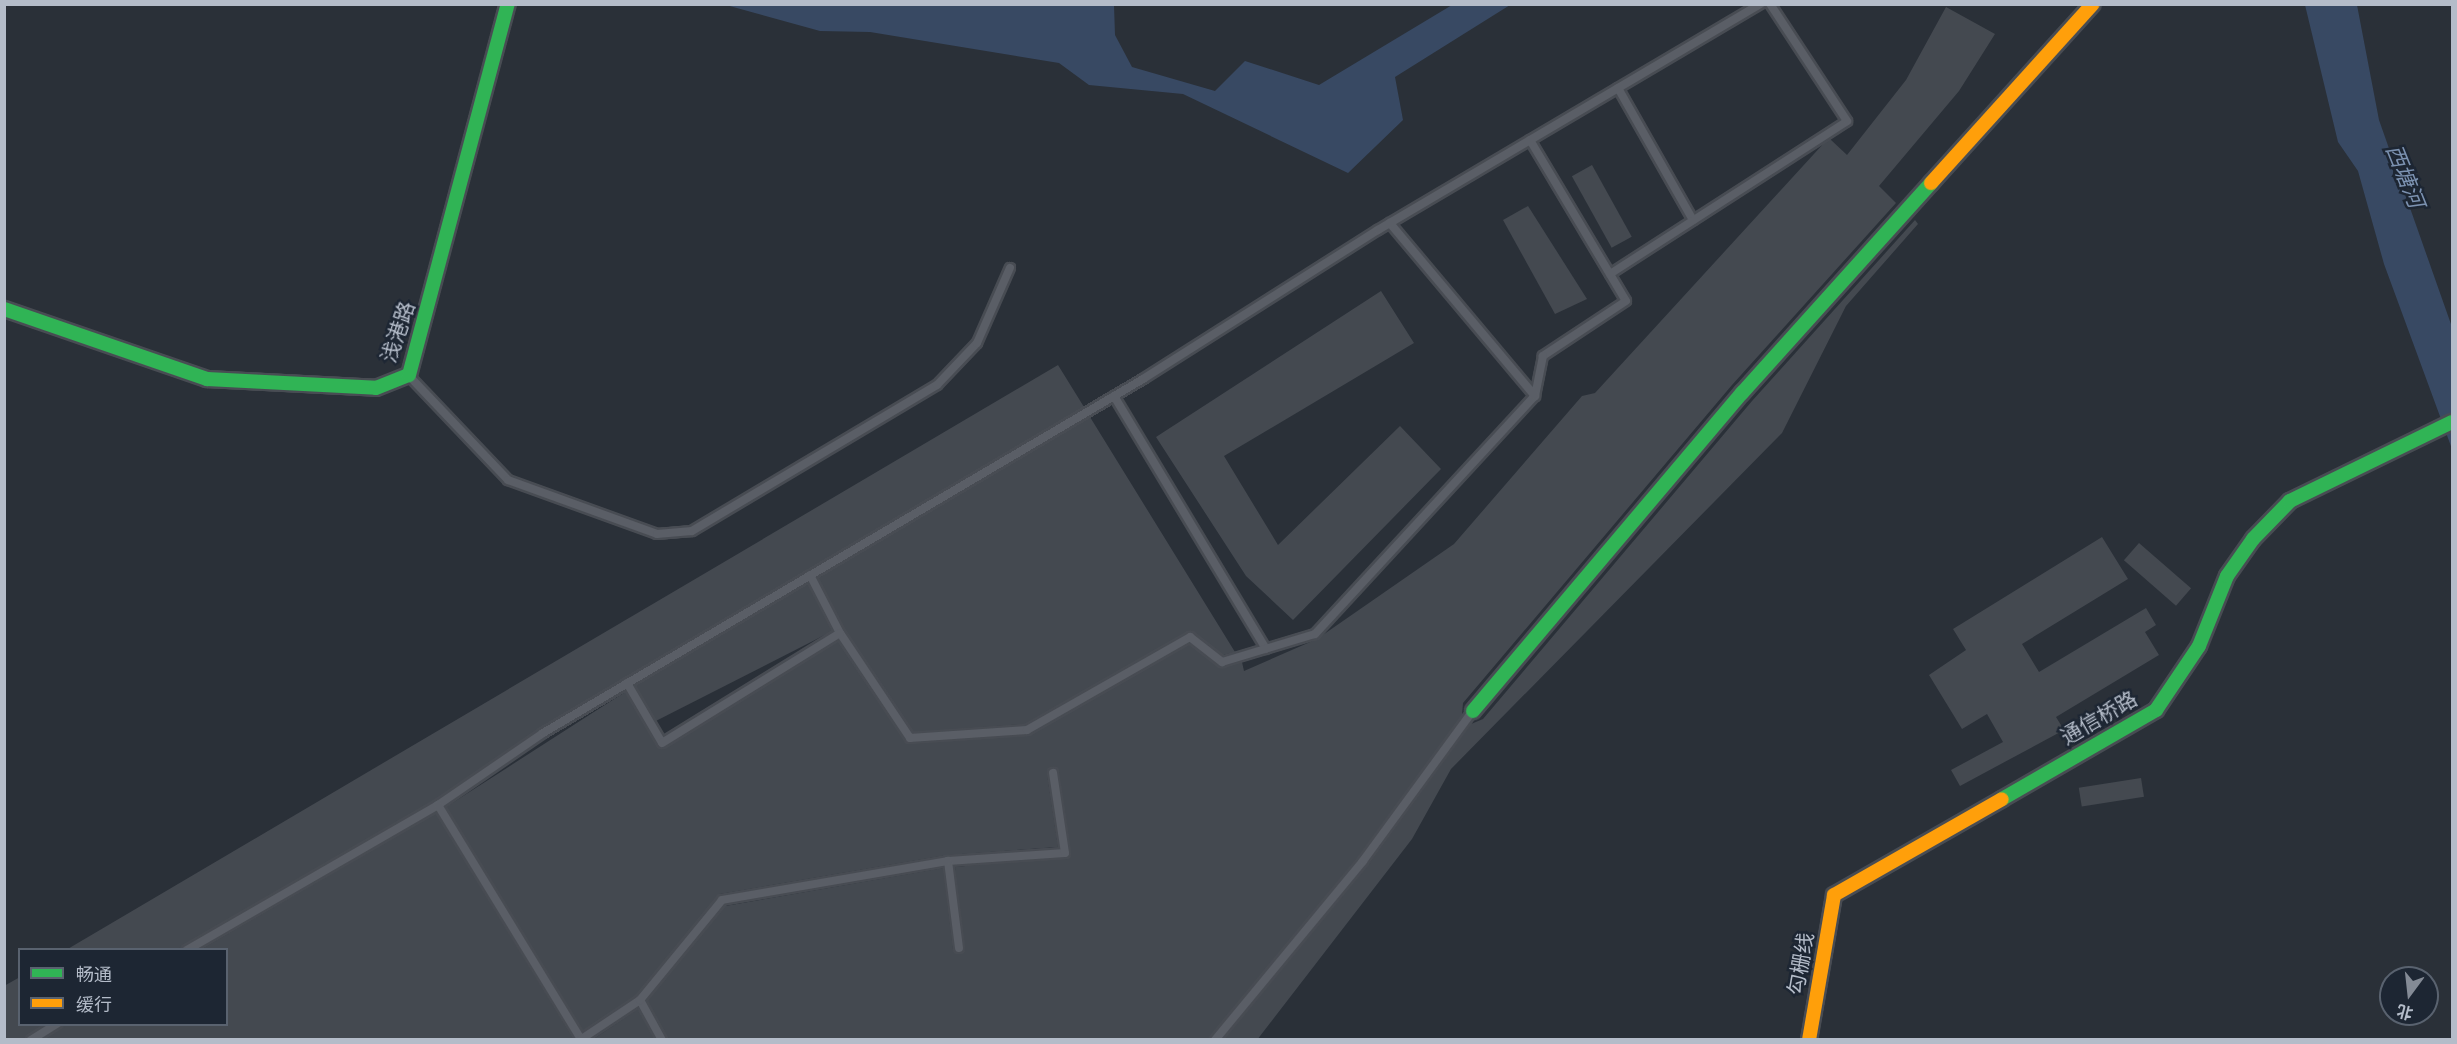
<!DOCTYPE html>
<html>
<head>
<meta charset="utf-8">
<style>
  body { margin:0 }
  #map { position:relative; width:2457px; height:1044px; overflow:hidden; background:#2a3038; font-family:Helvetica,"Noto Sans SC",sans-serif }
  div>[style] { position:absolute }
  .water>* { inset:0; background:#384963 }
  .building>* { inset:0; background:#444950; transform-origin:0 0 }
  .roads { filter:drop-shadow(2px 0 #484c53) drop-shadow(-2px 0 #484c53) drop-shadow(0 2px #484c53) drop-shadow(0 -2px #484c53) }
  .lane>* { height:8px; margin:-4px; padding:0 4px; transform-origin:4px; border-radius:4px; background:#5a5e66 }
  .fast>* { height:14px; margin:-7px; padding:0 7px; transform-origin:7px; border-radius:7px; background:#30b455 }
  .slow>* { height:14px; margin:-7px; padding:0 7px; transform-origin:7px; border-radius:7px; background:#ff9f0a }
  span { translate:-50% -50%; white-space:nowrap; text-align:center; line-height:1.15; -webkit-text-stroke:5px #1d2633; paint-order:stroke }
  .street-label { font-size:21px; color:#b4bcc9 }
  .water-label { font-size:22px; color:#7c92b1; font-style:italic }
  .frame { position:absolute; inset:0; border:6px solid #b4bcc9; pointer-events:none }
  .legend { position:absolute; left:18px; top:948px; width:210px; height:78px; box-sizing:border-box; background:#1d2633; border:2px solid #59626f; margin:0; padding:8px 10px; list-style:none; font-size:18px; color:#b4bcc9 }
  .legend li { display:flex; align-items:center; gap:12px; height:30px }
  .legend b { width:30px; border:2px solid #59626f }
  .north { position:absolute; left:2379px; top:966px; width:60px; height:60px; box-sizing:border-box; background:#1d2633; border:2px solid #59626f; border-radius:50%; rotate:195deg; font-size:16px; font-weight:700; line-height:24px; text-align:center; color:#b4bcc9 }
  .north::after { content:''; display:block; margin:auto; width:21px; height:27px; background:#848b96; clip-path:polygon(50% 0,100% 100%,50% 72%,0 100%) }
</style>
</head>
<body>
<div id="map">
  <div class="water">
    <i style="clip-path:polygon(726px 5px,1114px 5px,1115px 35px,1132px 67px,1215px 91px,1245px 61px,1319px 85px,1452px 5px,1510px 5px,1395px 77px,1403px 120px,1348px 173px,1183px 94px,1089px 85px,1059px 63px,870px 32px,820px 31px)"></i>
    <i style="clip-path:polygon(2305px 5px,2357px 5px,2379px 120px,2452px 327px,2452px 449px,2384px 264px,2358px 171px,2338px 142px)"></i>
  </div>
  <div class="building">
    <i style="clip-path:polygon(1946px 7px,1995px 34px,1959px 91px,1879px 186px,1896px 203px,1732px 385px,1463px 703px,1462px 716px,1358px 857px,1209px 1040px,668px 1040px,647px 1001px,725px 906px,943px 868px,953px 949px,962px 953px,955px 867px,1070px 856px,1059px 772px,1053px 767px,1047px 774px,1058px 847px,947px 855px,720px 894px,636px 996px,583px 1031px,446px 807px,625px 692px,663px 749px,838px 641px,910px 744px,1030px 735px,1189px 644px,1219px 667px,1242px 662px,1244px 671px,1317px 639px,1454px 544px,1582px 396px,1595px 393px,1824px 143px,1830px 139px,1847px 155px,1906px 80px)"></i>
    <i style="left:1592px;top:165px;width:82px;height:23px;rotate:61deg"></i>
    <i style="clip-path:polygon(1528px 206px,1587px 299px,1555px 314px,1503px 220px)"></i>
    <i style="clip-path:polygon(1915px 220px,1918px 224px,1846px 306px,1782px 433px,1451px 769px,1412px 839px,1257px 1040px,1223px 1040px,1368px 865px,1471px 724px,1483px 719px,1752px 401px)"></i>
    <i style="clip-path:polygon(1381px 291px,1414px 343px,1224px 456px,1278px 545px,1400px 426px,1441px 469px,1293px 620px,1246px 576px,1156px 437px)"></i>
    <i style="clip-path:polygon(1058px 365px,1084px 407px,540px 728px,435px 800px,181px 950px,66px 950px)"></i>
    <i style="clip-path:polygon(1090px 417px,1235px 652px,1223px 655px,1188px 632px,1025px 724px,913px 732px,845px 630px,818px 578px)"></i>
    <i style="clip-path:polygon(2102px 537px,2128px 579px,2022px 644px,2039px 672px,2146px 608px,2156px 625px,2145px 632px,2159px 655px,2056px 717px,2064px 730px,1960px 786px,1951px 770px,2003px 742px,1987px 714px,1962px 729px,1929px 675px,1966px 650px,1953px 629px)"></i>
    <i style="left:2139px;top:543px;width:69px;height:23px;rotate:41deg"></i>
    <i style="left:808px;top:584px;width:53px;height:200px;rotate:63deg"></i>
    <i style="left:2141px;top:778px;width:19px;height:63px;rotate:81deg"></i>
    <i style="clip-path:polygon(436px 813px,574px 1040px,43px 1040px,63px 1024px,226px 1024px,226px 950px,200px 950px)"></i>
    <i style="clip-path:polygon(20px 977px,20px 1024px,45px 1024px,25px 1040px,4px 1040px,4px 986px)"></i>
    <i style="clip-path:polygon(638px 1009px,655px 1040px,592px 1040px)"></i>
  </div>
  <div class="roads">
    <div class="lane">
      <i style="left:1618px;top:88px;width:152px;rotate:60.4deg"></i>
      <i style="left:1530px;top:140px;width:187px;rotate:59.2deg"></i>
      <i style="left:1626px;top:301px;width:100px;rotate:146.5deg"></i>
      <i style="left:1543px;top:356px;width:41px;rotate:101.3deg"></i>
      <i style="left:1610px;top:274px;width:282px;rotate:-32.8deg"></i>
      <i style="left:1847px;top:121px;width:140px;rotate:-123.3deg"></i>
      <i style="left:410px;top:377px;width:142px;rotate:46.4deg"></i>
      <i style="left:508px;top:480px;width:158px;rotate:19.9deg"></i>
      <i style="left:657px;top:534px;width:35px;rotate:-5deg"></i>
      <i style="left:692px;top:531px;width:285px;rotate:-30.8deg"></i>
      <i style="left:937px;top:385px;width:58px;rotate:-46.4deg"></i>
      <i style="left:977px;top:343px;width:82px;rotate:-66.3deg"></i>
      <i style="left:1114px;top:396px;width:295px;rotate:59deg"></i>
      <i style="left:810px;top:575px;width:65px;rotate:62.7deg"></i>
      <i style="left:840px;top:633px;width:126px;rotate:56.3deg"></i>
      <i style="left:910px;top:738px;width:117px;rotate:-3.9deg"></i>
      <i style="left:1027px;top:730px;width:188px;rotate:-29.7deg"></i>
      <i style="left:1190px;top:637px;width:41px;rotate:38deg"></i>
      <i style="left:1222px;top:662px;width:97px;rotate:-16.8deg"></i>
      <i style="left:1315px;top:634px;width:324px;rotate:-47.3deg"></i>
      <i style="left:1535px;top:396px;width:226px;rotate:-130deg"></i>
      <i style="left:627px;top:683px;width:69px;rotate:59.7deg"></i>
      <i style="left:662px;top:743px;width:209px;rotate:-31.7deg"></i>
      <i style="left:438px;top:805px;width:127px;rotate:-34.4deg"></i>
      <i style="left:543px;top:733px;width:697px;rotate:-30.54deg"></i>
      <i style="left:1143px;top:379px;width:278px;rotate:-32.4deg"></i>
      <i style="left:1378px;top:230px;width:444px;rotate:-30.6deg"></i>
      <i style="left:959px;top:948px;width:88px;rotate:-97.2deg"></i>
      <i style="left:948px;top:861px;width:117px;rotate:-3.9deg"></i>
      <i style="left:1065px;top:853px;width:81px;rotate:-98.5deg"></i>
      <i style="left:187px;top:950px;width:290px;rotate:-30deg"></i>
      <i style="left:438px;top:805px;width:274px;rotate:58.6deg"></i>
      <i style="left:640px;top:1000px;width:46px;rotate:61.2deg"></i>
      <i style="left:31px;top:1040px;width:31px;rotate:-32deg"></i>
      <i style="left:580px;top:1040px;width:72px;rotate:-33.7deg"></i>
      <i style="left:640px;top:1000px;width:129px;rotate:-50.6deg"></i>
      <i style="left:722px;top:900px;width:229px;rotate:-9.8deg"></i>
      <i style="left:1215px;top:1040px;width:232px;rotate:-50.4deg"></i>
      <i style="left:1363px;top:861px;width:185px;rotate:-53.8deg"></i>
    </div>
    <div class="fast">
      <i style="left:4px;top:309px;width:215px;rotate:19deg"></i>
      <i style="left:207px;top:379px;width:169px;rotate:3deg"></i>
      <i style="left:376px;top:388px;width:35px;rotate:-22deg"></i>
      <i style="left:409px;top:375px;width:384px;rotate:-75.1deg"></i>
      <i style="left:1473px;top:711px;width:417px;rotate:-49.8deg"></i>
      <i style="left:1742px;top:393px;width:283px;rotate:-48deg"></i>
      <i style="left:2002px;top:799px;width:178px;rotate:-30deg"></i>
      <i style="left:2156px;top:710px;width:77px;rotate:-56.1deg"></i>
      <i style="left:2199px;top:646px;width:75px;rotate:-68.2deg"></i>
      <i style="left:2227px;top:576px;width:45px;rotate:-54.9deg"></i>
      <i style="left:2253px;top:539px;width:53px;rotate:-45.8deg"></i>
      <i style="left:2290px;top:501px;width:180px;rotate:-26deg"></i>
    </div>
    <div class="slow">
      <i style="left:1931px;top:183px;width:241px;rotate:-47.9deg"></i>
      <i style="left:1809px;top:1040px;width:147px;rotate:-80.2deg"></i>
      <i style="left:1834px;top:895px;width:193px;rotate:-29.7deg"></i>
    </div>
  </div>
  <div class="street-label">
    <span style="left:398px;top:332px;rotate:-71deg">浅港路</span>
    <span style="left:2099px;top:718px;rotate:-30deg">通信桥路</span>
    <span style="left:1801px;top:964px;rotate:-80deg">勾栅线</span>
  </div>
  <div class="water-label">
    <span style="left:2405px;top:176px;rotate:68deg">西塘河</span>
  </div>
  <div class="frame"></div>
  <ul class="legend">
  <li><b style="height:8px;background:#30b455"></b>畅通</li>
  <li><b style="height:8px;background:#ff9f0a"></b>缓行</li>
  </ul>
  <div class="north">北</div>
</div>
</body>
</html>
